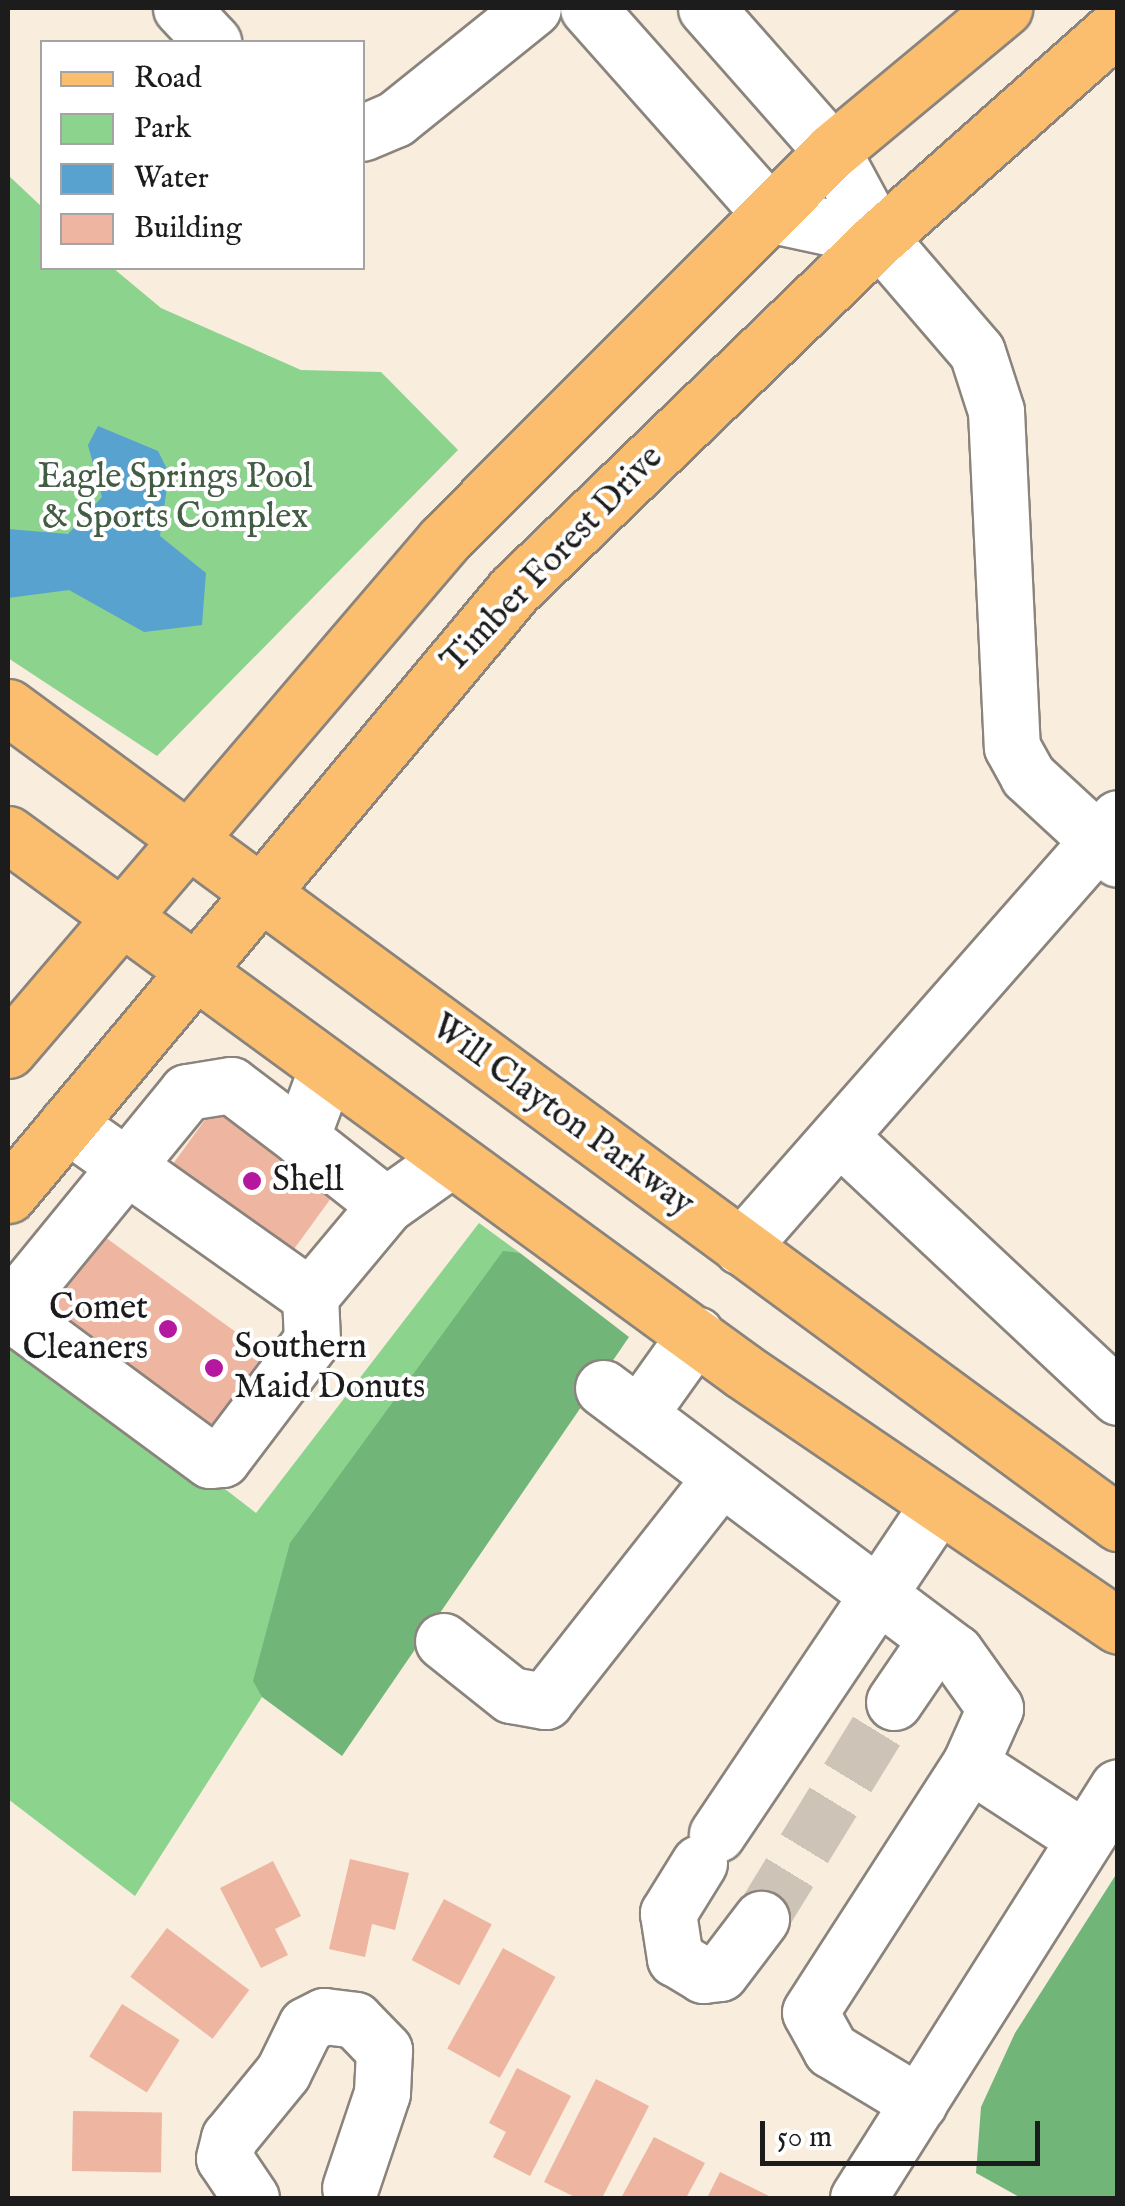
<!DOCTYPE html>
<html>
<head>
<meta charset="utf-8">
<style>
  body { margin:0 }
  #map { position:relative; width:1125px; height:2206px; overflow:hidden; background:#f9edde; font-family:"IM FELL English",serif }
  div>[style] { position:absolute }
  .green>* { inset:0; background:#8cd38e }
  .forest>* { inset:0; background:#71b579 }
  .water>* { inset:0; background:#58a2d0 }
  .building>* { inset:0; background:#eeb5a1; transform-origin:0 0 }
  .minor-tunnel>* { height:55px; margin-top:-27.5px; transform-origin:0; background:repeating-linear-gradient(90deg,#cdc3b7 0 55px,transparent 0 83px) }
  .roads { filter:drop-shadow(2px 0 #8a847d) drop-shadow(-2px 0 #8a847d) drop-shadow(0 2px #8a847d) drop-shadow(0 -2px #8a847d) }
  .minor>* { height:55px; margin:-27.5px; padding:0 27.5px; transform-origin:27.5px; border-radius:27.5px; background:#fff }
  .major>* { height:55px; margin:-27.5px; padding:0 27.5px; transform-origin:27.5px; border-radius:27.5px; background:#fbbd6e }
  .dots>* { width:28px; height:28px; translate:-50% -50%; box-sizing:border-box; border:5px solid #fff; border-radius:50% }
  span { translate:-50% -50%; white-space:nowrap; text-align:center; line-height:1.15; -webkit-text-stroke:8px #fff; paint-order:stroke }
  .park-label { font-size:35px; color:#435c44 }
  .street-label { font-size:35px; color:#1c1c1c }
  .poi-label { font-size:35px; color:#1c1c1c }
  .left { translate:0 -50%; text-align:left }
  .right { translate:-100% -50%; text-align:right }
  .frame { position:absolute; inset:0; border:10px solid #1c1c1c; pointer-events:none }
  .legend { position:absolute; left:40px; top:40px; width:325px; height:230px; box-sizing:border-box; background:#fff; border:2px solid #a4a4a4; margin:0; padding:12px 18px; list-style:none; font-size:30px; color:#1c1c1c }
  .legend li { display:flex; align-items:center; gap:20px; height:50px }
  .legend b { width:50px; border:2px solid #a4a4a4 }
  .scale { position:absolute; left:760px; top:2121px; width:280px; height:45px; box-sizing:border-box; border:5px solid #1c1c1c; border-top:0; padding-left:12px; font-size:30px; line-height:35px; white-space:nowrap; color:#1c1c1c; -webkit-text-stroke:8px #fff; paint-order:stroke }
</style>
</head>
<body>
<div id="map">
  <div class="green">
    <i style="clip-path:polygon(8px 175px,42px 207px,42px 268px,113px 268px,161px 308px,301px 370px,381px 372px,458px 450px,157px 756px,8px 658px)"></i>
    <i style="clip-path:polygon(479px 1223px,520px 1253px,337px 1517px,262px 1697px,135px 1896px,8px 1799px,8px 1321px,256px 1513px)"></i>
  </div>
  <div class="forest">
    <i style="clip-path:polygon(503px 1251px,520px 1253px,629px 1337px,342px 1756px,262px 1697px,253px 1681px,290px 1543px)"></i>
    <i style="clip-path:polygon(1117px 1873px,1117px 2198px,1021px 2198px,976px 2173px,981px 2107px,1015px 2033px)"></i>
  </div>
  <div class="water">
    <i style="clip-path:polygon(98px 426px,158px 451px,169px 473px,160px 536px,206px 573px,202px 625px,144px 632px,69px 590px,8px 598px,8px 529px,68px 534px,102px 497px,88px 445px)"></i>
  </div>
  <div class="building">
    <i style="left:215px;top:1106px;width:148px;height:76px;rotate:36deg"></i>
    <i style="left:98px;top:1232px;width:209px;height:104px;rotate:36deg"></i>
    <i style="clip-path:polygon(350px 1859px,409px 1873px,395px 1930px,372px 1924px,365px 1957px,329px 1949px)"></i>
    <i style="clip-path:polygon(273px 1861px,301px 1916px,275px 1929px,288px 1955px,261px 1968px,220px 1888px)"></i>
    <i style="left:444px;top:1899px;width:54px;height:69px;rotate:28deg"></i>
    <i style="left:167px;top:1928px;width:103px;height:61px;rotate:37deg"></i>
    <i style="left:503px;top:1948px;width:60px;height:115px;rotate:29deg"></i>
    <i style="left:122px;top:2004px;width:68px;height:62px;rotate:32deg"></i>
    <i style="clip-path:polygon(517px 2068px,571px 2096px,530px 2176px,493px 2157px,506px 2132px,489px 2123px)"></i>
    <i style="clip-path:polygon(596px 2079px,649px 2106px,602px 2198px,577px 2198px,544px 2182px)"></i>
    <i style="left:73px;top:2111px;width:89px;height:60px;rotate:1deg"></i>
    <i style="clip-path:polygon(654px 2137px,705px 2163px,686px 2198px,621px 2198px)"></i>
    <i style="clip-path:polygon(720px 2172px,773px 2198px,707px 2198px)"></i>
  </div>
  <div class="minor-tunnel">
    <i style="left:761px;top:1919px;width:255px;rotate:-58.5deg"></i>
  </div>
  <div class="roads">
    <div class="minor">
      <i style="left:181px;top:8px;width:47px;rotate:46.7deg"></i>
      <i style="left:588px;top:8px;width:277px;rotate:48.4deg"></i>
      <i style="left:772px;top:215px;width:109px;rotate:12.1deg"></i>
      <i style="left:706px;top:8px;width:191px;rotate:48.6deg"></i>
      <i style="left:832px;top:151px;width:99px;rotate:61.6deg"></i>
      <i style="left:879px;top:238px;width:150px;rotate:49.3deg"></i>
      <i style="left:977px;top:352px;width:62px;rotate:72.1deg"></i>
      <i style="left:996px;top:411px;width:336px;rotate:87.3deg"></i>
      <i style="left:1012px;top:747px;width:33px;rotate:61deg"></i>
      <i style="left:1028px;top:776px;width:122px;rotate:42.7deg"></i>
      <i style="left:362px;top:133px;width:36px;rotate:-23deg"></i>
      <i style="left:395px;top:119px;width:177px;rotate:-38.8deg"></i>
      <i style="left:327px;top:1068px;width:75px;rotate:110.4deg"></i>
      <i style="left:301px;top:1138px;width:108px;rotate:38.2deg"></i>
      <i style="left:386px;top:1205px;width:80px;rotate:-35.3deg"></i>
      <i style="left:67px;top:1124px;width:298px;rotate:35.3deg"></i>
      <i style="left:310px;top:1296px;width:119px;rotate:-50.1deg"></i>
      <i style="left:839px;top:1136px;width:382px;rotate:43.1deg"></i>
      <i style="left:301px;top:1138px;width:88px;rotate:-142.9deg"></i>
      <i style="left:231px;top:1085px;width:45px;rotate:171deg"></i>
      <i style="left:187px;top:1092px;width:270px;rotate:129.3deg"></i>
      <i style="left:16px;top:1301px;width:19px;rotate:78deg"></i>
      <i style="left:20px;top:1320px;width:236px;rotate:36.4deg"></i>
      <i style="left:210px;top:1460px;width:12px;rotate:-5deg"></i>
      <i style="left:222px;top:1459px;width:149px;rotate:-52.9deg"></i>
      <i style="left:312px;top:1340px;width:44px;rotate:-92.6deg"></i>
      <i style="left:741px;top:1247px;width:571px;rotate:-48.69deg"></i>
      <i style="left:603px;top:1388px;width:440px;rotate:36.9deg"></i>
      <i style="left:955px;top:1652px;width:69px;rotate:54.5deg"></i>
      <i style="left:995px;top:1708px;width:61px;rotate:114.1deg"></i>
      <i style="left:970px;top:1764px;width:137px;rotate:33.1deg"></i>
      <i style="left:639px;top:1414px;width:98px;rotate:-54.5deg"></i>
      <i style="left:443px;top:1641px;width:87px;rotate:38.5deg"></i>
      <i style="left:511px;top:1695px;width:35px;rotate:10deg"></i>
      <i style="left:545px;top:1701px;width:285px;rotate:-51.8deg"></i>
      <i style="left:894px;top:1702px;width:76px;rotate:-55.7deg"></i>
      <i style="left:717px;top:1834px;width:395px;rotate:-56.1deg"></i>
      <i style="left:699px;top:1863px;width:59px;rotate:121.8deg"></i>
      <i style="left:668px;top:1913px;width:46px;rotate:81.2deg"></i>
      <i style="left:675px;top:1958px;width:33px;rotate:31deg"></i>
      <i style="left:703px;top:1975px;width:17px;rotate:-7deg"></i>
      <i style="left:720px;top:1973px;width:68px;rotate:-52.8deg"></i>
      <i style="left:919px;top:2103px;width:103px;rotate:-148.9deg"></i>
      <i style="left:831px;top:2050px;width:43px;rotate:-118.9deg"></i>
      <i style="left:810px;top:2012px;width:295px;rotate:-57.2deg"></i>
      <i style="left:251px;top:2198px;width:48px;rotate:-124deg"></i>
      <i style="left:224px;top:2158px;width:21px;rotate:-76deg"></i>
      <i style="left:229px;top:2138px;width:85px;rotate:-50.7deg"></i>
      <i style="left:283px;top:2072px;width:52px;rotate:-63.9deg"></i>
      <i style="left:306px;top:2025px;width:20px;rotate:-27deg"></i>
      <i style="left:324px;top:2016px;width:31px;rotate:7deg"></i>
      <i style="left:355px;top:2020px;width:42px;rotate:46deg"></i>
      <i style="left:384px;top:2050px;width:43px;rotate:92.7deg"></i>
      <i style="left:382px;top:2093px;width:100px;rotate:108.6deg"></i>
      <i style="left:858px;top:2198px;width:486px;rotate:-57.7deg"></i>
    </div>
    <div class="major">
      <i style="left:8px;top:707px;width:1378px;rotate:36.32deg"></i>
      <i style="left:8px;top:834px;width:910px;rotate:36.15deg"></i>
      <i style="left:743px;top:1371px;width:453px;rotate:34.2deg"></i>
      <i style="left:8px;top:1050px;width:671px;rotate:-49.47deg"></i>
      <i style="left:444px;top:540px;width:549px;rotate:-45.07deg"></i>
      <i style="left:832px;top:151px;width:224px;rotate:-39.7deg"></i>
      <i style="left:8px;top:1195px;width:789px;rotate:-50.09deg"></i>
      <i style="left:514px;top:590px;width:507px;rotate:-43.96deg"></i>
      <i style="left:879px;top:238px;width:319px;rotate:-41.6deg"></i>
    </div>
  </div>
  <div class="dots">
    <i style="left:252px;top:1181px;background:#b5179e"></i>
    <i style="left:168px;top:1329px;background:#b5179e"></i>
    <i style="left:214px;top:1368px;background:#b5179e"></i>
  </div>
  <div class="park-label">
    <span style="left:175px;top:498px">Eagle Springs Pool<br>&amp; Sports Complex</span>
  </div>
  <div class="street-label">
    <span style="left:553px;top:560px;rotate:-46deg">Timber Forest Drive</span>
    <span style="left:562px;top:1116px;rotate:36deg">Will Clayton Parkway</span>
  </div>
  <div class="poi-label">
    <span class="left" style="left:272px;top:1181px">Shell</span>
    <span class="right" style="left:148px;top:1329px">Comet<br>Cleaners</span>
    <span class="left" style="left:234px;top:1368px">Southern<br>Maid Donuts</span>
  </div>
  <div class="frame"></div>
  <ul class="legend">
  <li><b style="height:12px;background:#fbbd6e"></b>Road</li>
  <li><b style="height:28px;background:#8cd38e"></b>Park</li>
  <li><b style="height:28px;background:#58a2d0"></b>Water</li>
  <li><b style="height:28px;background:#eeb5a1"></b>Building</li>
  </ul>
  <div class="scale">50 m</div>
</div>
</body>
</html>
